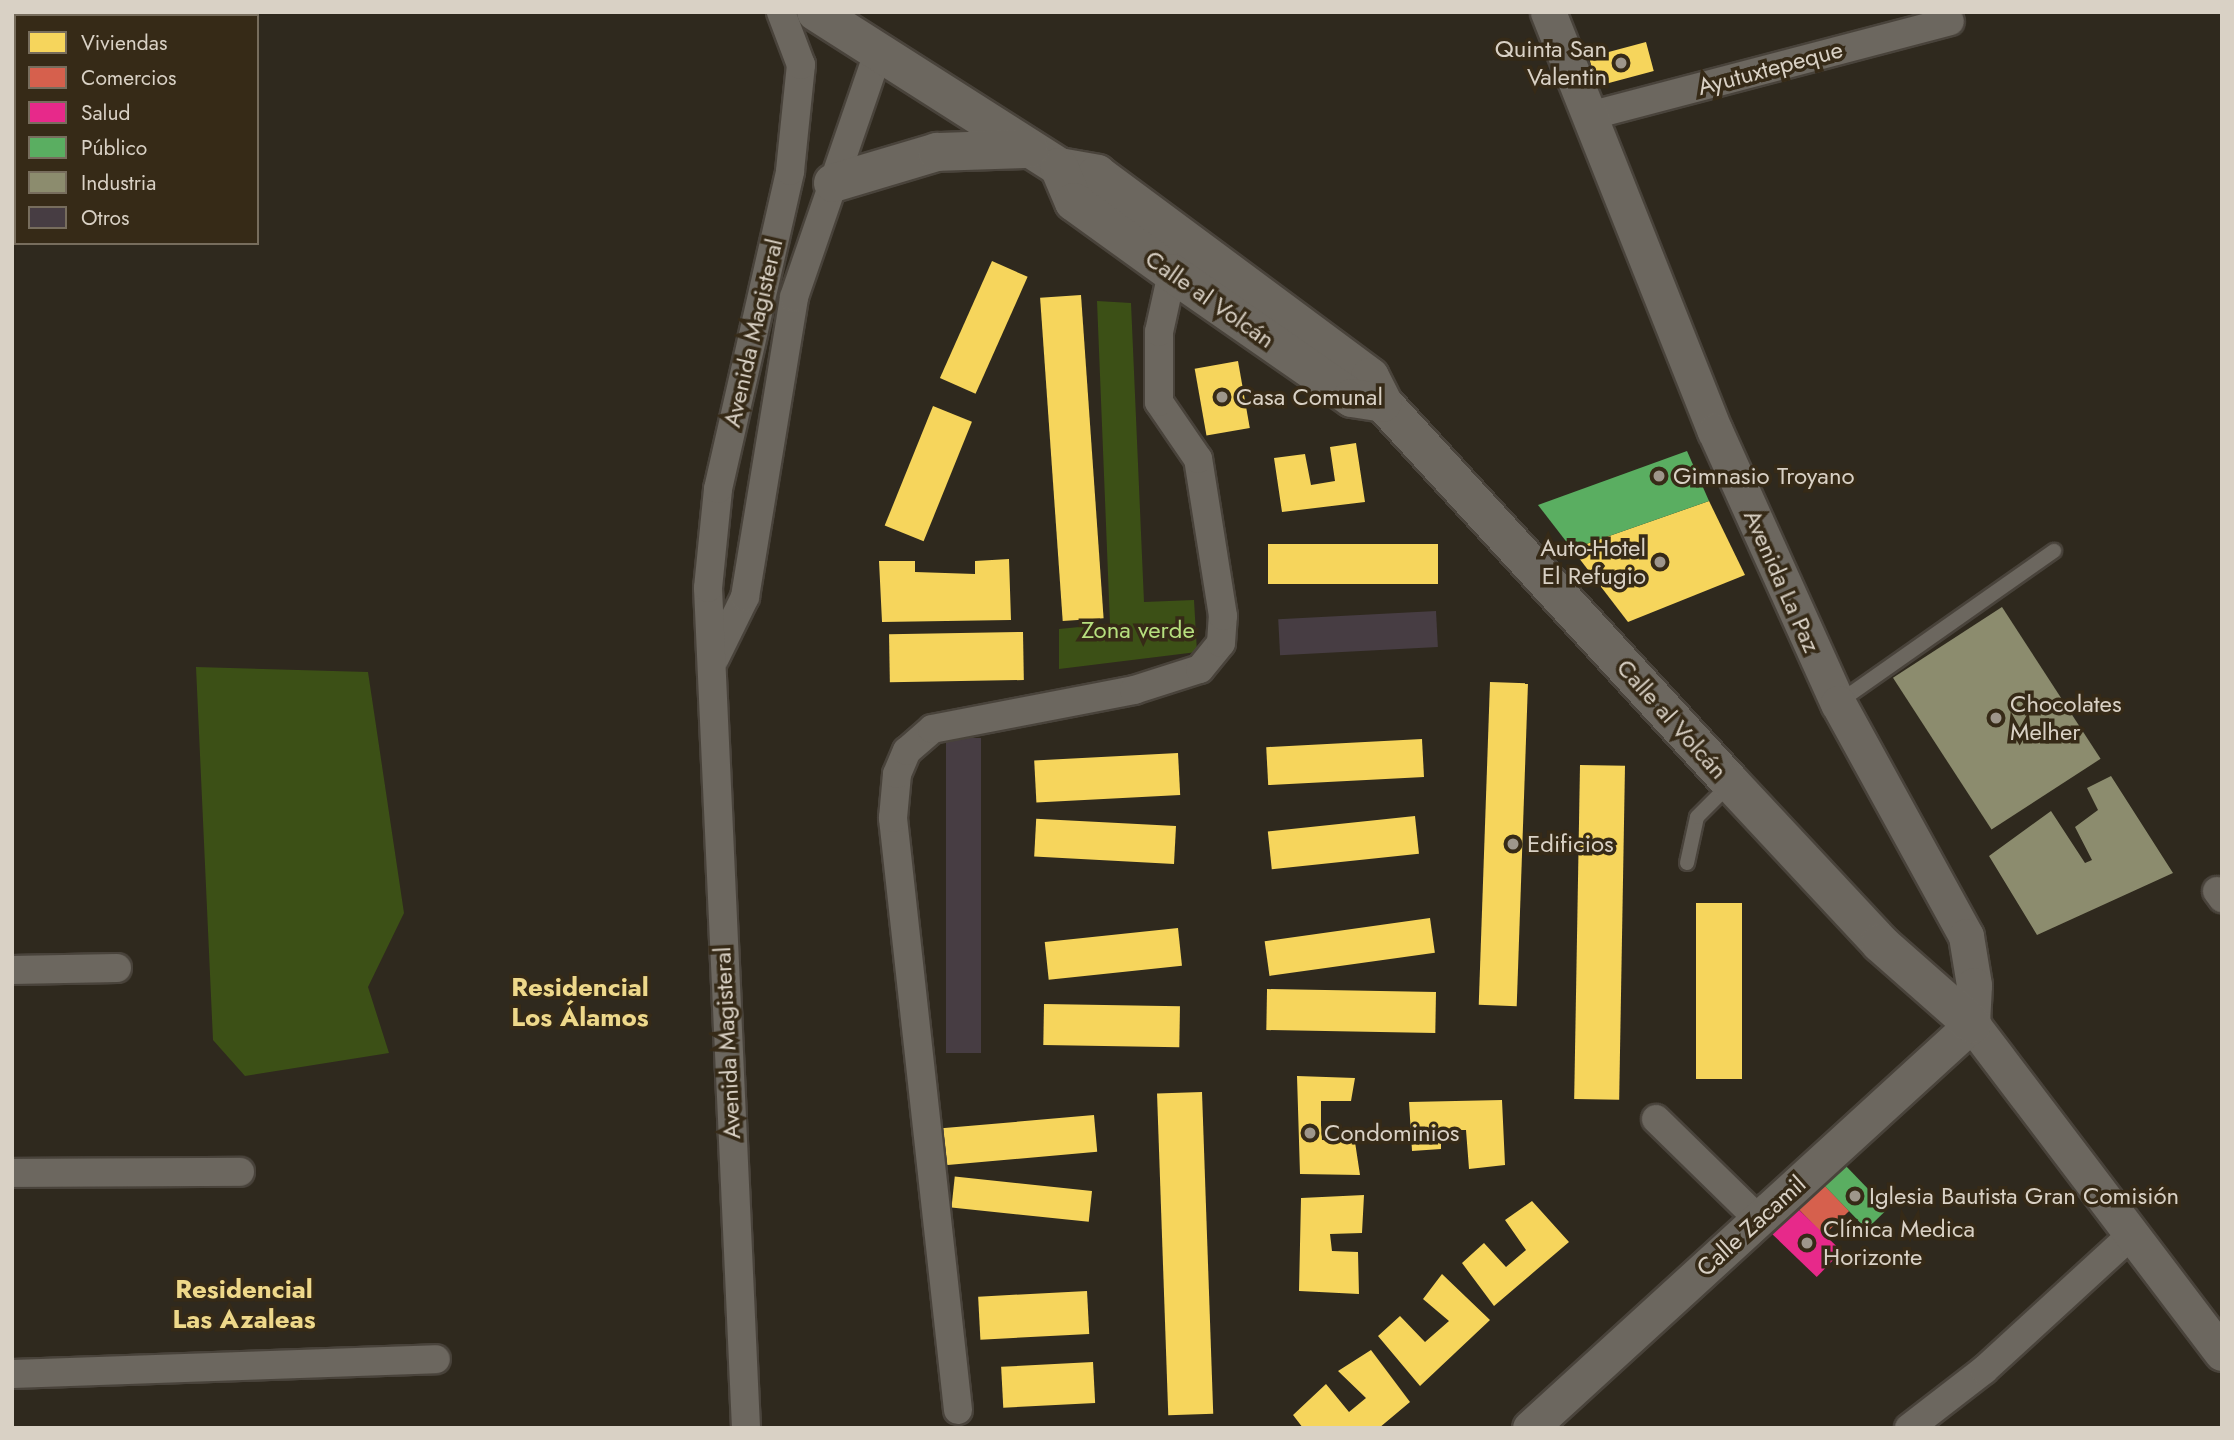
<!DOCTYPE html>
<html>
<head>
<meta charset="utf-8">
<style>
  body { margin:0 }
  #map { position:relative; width:2234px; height:1440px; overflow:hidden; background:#2f291e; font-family:Jost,sans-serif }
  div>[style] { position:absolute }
  .green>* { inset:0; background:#3c5016 }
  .homes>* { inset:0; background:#f6d55c; transform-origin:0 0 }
  .shops>* { inset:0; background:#d6604d; transform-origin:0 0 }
  .health>* { inset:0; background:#e7298a; transform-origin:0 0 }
  .public>* { inset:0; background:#5aae61; transform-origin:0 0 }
  .industry>* { inset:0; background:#8c8c6e; transform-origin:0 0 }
  .building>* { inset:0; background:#473d43; transform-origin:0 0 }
  .roads { filter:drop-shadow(2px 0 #49433b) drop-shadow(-2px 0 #49433b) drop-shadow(0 2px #49433b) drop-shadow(0 -2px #49433b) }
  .service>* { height:14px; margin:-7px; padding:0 7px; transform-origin:7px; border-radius:7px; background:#6c675f }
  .minor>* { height:28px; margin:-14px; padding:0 14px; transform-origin:14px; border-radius:14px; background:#6c675f }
  .tertiary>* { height:35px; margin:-17.5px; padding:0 17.5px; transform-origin:17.5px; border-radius:17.5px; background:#6c675f }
  .secondary>* { height:38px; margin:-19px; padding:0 19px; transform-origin:19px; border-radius:19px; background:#6c675f }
  .dots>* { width:19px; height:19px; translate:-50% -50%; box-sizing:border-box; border:4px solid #362a17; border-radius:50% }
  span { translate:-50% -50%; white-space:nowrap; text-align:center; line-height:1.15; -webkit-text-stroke:7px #362a17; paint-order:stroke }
  .poi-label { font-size:24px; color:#d9d1c5 }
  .right { translate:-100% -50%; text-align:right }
  .left { translate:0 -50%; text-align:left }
  .street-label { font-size:24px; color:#d9d1c5 }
  .park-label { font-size:24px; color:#b6df7e }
  .neighbourhood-label { font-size:26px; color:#eed88a; font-weight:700 }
  .frame { position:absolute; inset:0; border:14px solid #d9d1c5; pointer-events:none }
  .legend { position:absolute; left:14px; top:14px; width:245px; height:231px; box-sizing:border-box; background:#362a17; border:2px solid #776d5d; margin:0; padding:9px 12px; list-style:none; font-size:21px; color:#d9d1c5 }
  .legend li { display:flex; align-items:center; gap:14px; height:35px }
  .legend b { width:35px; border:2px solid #776d5d }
</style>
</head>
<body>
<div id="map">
  <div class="green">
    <i style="clip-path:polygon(1097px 301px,1131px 303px,1144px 602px,1194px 600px,1197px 652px,1059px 669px,1059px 629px,1110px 624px)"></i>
    <i style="clip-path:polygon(196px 667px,368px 672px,404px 913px,368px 987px,389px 1053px,245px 1076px,213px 1040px)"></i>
  </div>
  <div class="homes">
    <i style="left:1646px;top:42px;width:30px;height:59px;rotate:75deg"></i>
    <i style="left:992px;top:261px;width:39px;height:128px;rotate:24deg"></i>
    <i style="left:1081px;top:295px;width:324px;height:41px;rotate:86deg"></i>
    <i style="left:1238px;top:361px;width:68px;height:44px;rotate:80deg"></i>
    <i style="left:933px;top:406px;width:42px;height:129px;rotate:22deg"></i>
    <i style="clip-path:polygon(1356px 443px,1365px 502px,1282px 512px,1274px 458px,1305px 454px,1311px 485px,1335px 481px,1330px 447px)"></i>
    <i style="clip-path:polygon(1709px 501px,1745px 575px,1628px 622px,1572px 549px)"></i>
    <i style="left:1438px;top:544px;width:40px;height:170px;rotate:90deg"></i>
    <i style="clip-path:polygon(1009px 559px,1011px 620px,882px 622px,879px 561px,915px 561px,915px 572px,975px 574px,975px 561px)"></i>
    <i style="left:1023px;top:632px;width:48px;height:134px;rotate:89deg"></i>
    <i style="left:1490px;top:682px;width:38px;height:323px;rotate:2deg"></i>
    <i style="left:1422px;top:739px;width:38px;height:156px;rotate:87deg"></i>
    <i style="left:1178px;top:753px;width:42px;height:144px;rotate:87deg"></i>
    <i style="left:1580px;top:765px;width:45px;height:334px;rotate:1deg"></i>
    <i style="left:1415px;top:816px;width:38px;height:148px;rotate:84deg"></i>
    <i style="left:1176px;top:826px;width:38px;height:140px;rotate:93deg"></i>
    <i style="left:1696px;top:903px;width:46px;height:176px"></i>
    <i style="left:1430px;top:918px;width:35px;height:167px;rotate:82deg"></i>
    <i style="left:1178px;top:928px;width:38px;height:134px;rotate:84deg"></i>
    <i style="left:1436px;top:992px;width:41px;height:169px;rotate:91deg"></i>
    <i style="left:1044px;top:1004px;width:136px;height:41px;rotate:1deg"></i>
    <i style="clip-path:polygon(1297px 1076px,1355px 1078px,1351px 1101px,1321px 1101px,1321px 1125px,1322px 1140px,1355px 1142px,1360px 1175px,1300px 1174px)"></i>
    <i style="left:1202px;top:1092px;width:322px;height:45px;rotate:88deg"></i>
    <i style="clip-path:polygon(1502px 1100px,1505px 1165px,1469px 1169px,1466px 1130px,1441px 1130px,1441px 1149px,1412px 1151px,1409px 1102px)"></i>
    <i style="left:1094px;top:1115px;width:37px;height:153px;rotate:85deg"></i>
    <i style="left:1092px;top:1191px;width:31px;height:138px;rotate:96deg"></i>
    <i style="clip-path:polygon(1364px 1195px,1362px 1233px,1330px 1234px,1332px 1251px,1358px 1252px,1359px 1294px,1299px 1291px,1301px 1198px)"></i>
    <i style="clip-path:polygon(1532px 1201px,1569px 1242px,1494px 1306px,1462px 1263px,1484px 1243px,1506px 1267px,1526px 1250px,1505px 1220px)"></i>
    <i style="clip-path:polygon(1442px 1274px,1490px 1320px,1420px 1386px,1378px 1336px,1400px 1316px,1425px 1342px,1449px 1321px,1423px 1299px)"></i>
    <i style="left:1087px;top:1291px;width:43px;height:109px;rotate:87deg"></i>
    <i style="clip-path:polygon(1371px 1350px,1410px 1402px,1379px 1428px,1303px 1428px,1293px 1415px,1326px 1384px,1349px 1412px,1366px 1398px,1338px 1371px)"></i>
    <i style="left:1093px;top:1362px;width:41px;height:92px;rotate:87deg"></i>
  </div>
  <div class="shops">
    <i style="left:1822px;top:1183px;width:39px;height:35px;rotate:46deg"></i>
  </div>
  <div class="health">
    <i style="left:1795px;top:1206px;width:65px;height:36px;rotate:44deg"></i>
  </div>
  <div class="public">
    <i style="clip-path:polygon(1687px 451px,1709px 501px,1572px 549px,1538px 505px)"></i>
    <i style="left:1843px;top:1163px;width:64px;height:29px;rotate:46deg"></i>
  </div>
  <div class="industry">
    <i style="left:2002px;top:607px;width:181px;height:130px;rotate:57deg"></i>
    <i style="clip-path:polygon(2111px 776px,2173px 873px,2037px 935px,1989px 856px,2051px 811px,2085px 863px,2092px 860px,2075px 827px,2098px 810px,2087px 788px)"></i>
  </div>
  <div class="building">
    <i style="left:1436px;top:611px;width:36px;height:158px;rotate:87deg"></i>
    <i style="left:946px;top:738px;width:35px;height:315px"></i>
  </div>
  <div class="roads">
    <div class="service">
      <i style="left:1839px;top:702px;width:263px;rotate:-35.1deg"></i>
      <i style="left:1687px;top:863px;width:47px;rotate:-77.7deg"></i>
      <i style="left:1697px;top:817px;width:47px;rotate:-45deg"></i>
    </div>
    <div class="minor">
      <i style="left:1589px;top:116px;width:373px;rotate:-14.7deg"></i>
      <i style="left:715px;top:658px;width:68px;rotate:-63.8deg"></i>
      <i style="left:745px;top:597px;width:304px;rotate:-80.7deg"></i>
      <i style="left:794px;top:297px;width:255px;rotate:-71deg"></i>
      <i style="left:2217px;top:891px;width:9px;rotate:54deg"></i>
      <i style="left:12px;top:970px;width:105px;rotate:-1.1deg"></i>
      <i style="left:1656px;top:1119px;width:143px;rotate:44.4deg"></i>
      <i style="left:12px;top:1173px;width:228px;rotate:-0.3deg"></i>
      <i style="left:12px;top:1374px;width:424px;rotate:-2deg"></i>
      <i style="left:958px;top:1410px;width:596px;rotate:-96.27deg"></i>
      <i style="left:893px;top:818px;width:44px;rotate:-84.8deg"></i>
      <i style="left:897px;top:774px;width:25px;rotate:-67deg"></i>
      <i style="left:907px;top:751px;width:33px;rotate:-41deg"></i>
      <i style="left:932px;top:729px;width:206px;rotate:-10.9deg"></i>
      <i style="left:1134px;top:690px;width:69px;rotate:-17.7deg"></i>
      <i style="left:1200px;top:669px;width:33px;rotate:-51deg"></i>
      <i style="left:1221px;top:643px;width:27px;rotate:-86deg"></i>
      <i style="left:1223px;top:616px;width:159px;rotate:-99deg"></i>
      <i style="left:1198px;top:459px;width:69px;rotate:-124.4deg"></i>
      <i style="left:1159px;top:402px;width:70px;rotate:-90deg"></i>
      <i style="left:1159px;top:332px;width:60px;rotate:-77.6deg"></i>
      <i style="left:746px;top:1428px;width:841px;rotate:-92.59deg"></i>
      <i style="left:708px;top:588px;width:100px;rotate:-84.2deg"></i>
      <i style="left:718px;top:489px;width:326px;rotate:-77.2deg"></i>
      <i style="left:790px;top:171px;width:107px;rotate:-84.1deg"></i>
      <i style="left:801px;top:65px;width:57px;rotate:-110.7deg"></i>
      <i style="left:1909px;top:1428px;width:95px;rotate:-37.7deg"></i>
      <i style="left:1984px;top:1370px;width:198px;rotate:-42.5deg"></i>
    </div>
    <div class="tertiary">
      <i style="left:1548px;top:12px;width:451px;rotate:68.3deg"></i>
      <i style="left:1715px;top:431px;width:299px;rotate:65.7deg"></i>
      <i style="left:1838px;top:703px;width:266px;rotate:61.2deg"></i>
      <i style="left:1966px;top:936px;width:50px;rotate:80.7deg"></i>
      <i style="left:1974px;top:985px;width:39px;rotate:93deg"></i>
      <i style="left:1972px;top:1024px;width:413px;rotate:52.8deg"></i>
      <i style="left:1530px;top:1428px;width:599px;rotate:-42.43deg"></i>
    </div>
    <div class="secondary">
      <i style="left:816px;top:12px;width:288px;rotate:32.5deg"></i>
      <i style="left:1059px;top:167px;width:39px;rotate:10deg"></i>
      <i style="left:1097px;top:174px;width:340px;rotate:36.6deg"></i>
      <i style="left:1370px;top:377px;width:29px;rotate:63deg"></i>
      <i style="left:1383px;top:403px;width:515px;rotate:47.52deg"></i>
      <i style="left:1731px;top:783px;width:219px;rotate:47deg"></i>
      <i style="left:1880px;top:943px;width:123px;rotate:41.4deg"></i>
      <i style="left:1059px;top:167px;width:38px;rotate:67deg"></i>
      <i style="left:1074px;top:202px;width:121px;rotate:35.9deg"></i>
      <i style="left:1172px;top:273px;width:219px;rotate:34.8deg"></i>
      <i style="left:1352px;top:398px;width:31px;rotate:9deg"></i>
      <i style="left:833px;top:183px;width:109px;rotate:-16.6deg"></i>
      <i style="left:937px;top:152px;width:92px;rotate:-1.9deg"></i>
    </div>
  </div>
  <div class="dots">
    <i style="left:1621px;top:63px;background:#9e968b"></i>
    <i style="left:1222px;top:397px;background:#9e968b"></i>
    <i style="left:1659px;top:476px;background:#9e968b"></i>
    <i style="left:1660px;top:562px;background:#9e968b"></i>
    <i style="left:1996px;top:718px;background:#9e968b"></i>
    <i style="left:1513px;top:844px;background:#9e968b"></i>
    <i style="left:1310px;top:1133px;background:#9e968b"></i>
    <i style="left:1855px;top:1196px;background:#9e968b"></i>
    <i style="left:1807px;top:1243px;background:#9e968b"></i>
  </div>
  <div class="poi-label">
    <span class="right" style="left:1607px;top:63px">Quinta San<br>Valentin</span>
    <span class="left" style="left:1236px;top:397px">Casa Comunal</span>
    <span class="left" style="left:1673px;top:476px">Gimnasio Troyano</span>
    <span class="right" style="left:1646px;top:562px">Auto-Hotel<br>El Refugio</span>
    <span class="left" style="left:2010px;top:718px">Chocolates<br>Melher</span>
    <span class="left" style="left:1527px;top:844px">Edificios</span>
    <span class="left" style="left:1324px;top:1133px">Condominios</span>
    <span class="left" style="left:1869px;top:1196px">Iglesia Bautista Gran Comisión</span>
    <span class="left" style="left:1823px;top:1243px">Clínica Medica<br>Horizonte</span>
  </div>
  <div class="street-label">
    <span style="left:1770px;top:68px;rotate:-15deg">Ayutuxtepeque</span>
    <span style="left:1210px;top:299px;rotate:35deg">Calle al Volcán</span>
    <span style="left:753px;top:333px;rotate:-77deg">Avenida Magisteral</span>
    <span style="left:1782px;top:581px;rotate:66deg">Avenida La Paz</span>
    <span style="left:1672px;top:719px;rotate:48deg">Calle al Volcán</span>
    <span style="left:727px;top:1043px;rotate:-93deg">Avenida Magisteral</span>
    <span style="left:1751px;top:1226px;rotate:-42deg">Calle Zacamil</span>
  </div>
  <div class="park-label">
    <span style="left:1138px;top:630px">Zona verde</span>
  </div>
  <div class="neighbourhood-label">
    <span style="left:580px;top:1003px">Residencial<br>Los Álamos</span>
    <span style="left:244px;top:1305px">Residencial<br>Las Azaleas</span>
  </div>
  <div class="frame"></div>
  <ul class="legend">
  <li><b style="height:19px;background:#f6d55c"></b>Viviendas</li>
  <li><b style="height:19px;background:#d6604d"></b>Comercios</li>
  <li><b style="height:19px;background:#e7298a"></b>Salud</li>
  <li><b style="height:19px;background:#5aae61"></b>Público</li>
  <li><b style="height:19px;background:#8c8c6e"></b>Industria</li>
  <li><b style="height:19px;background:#473d43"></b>Otros</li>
  </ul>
</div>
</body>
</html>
